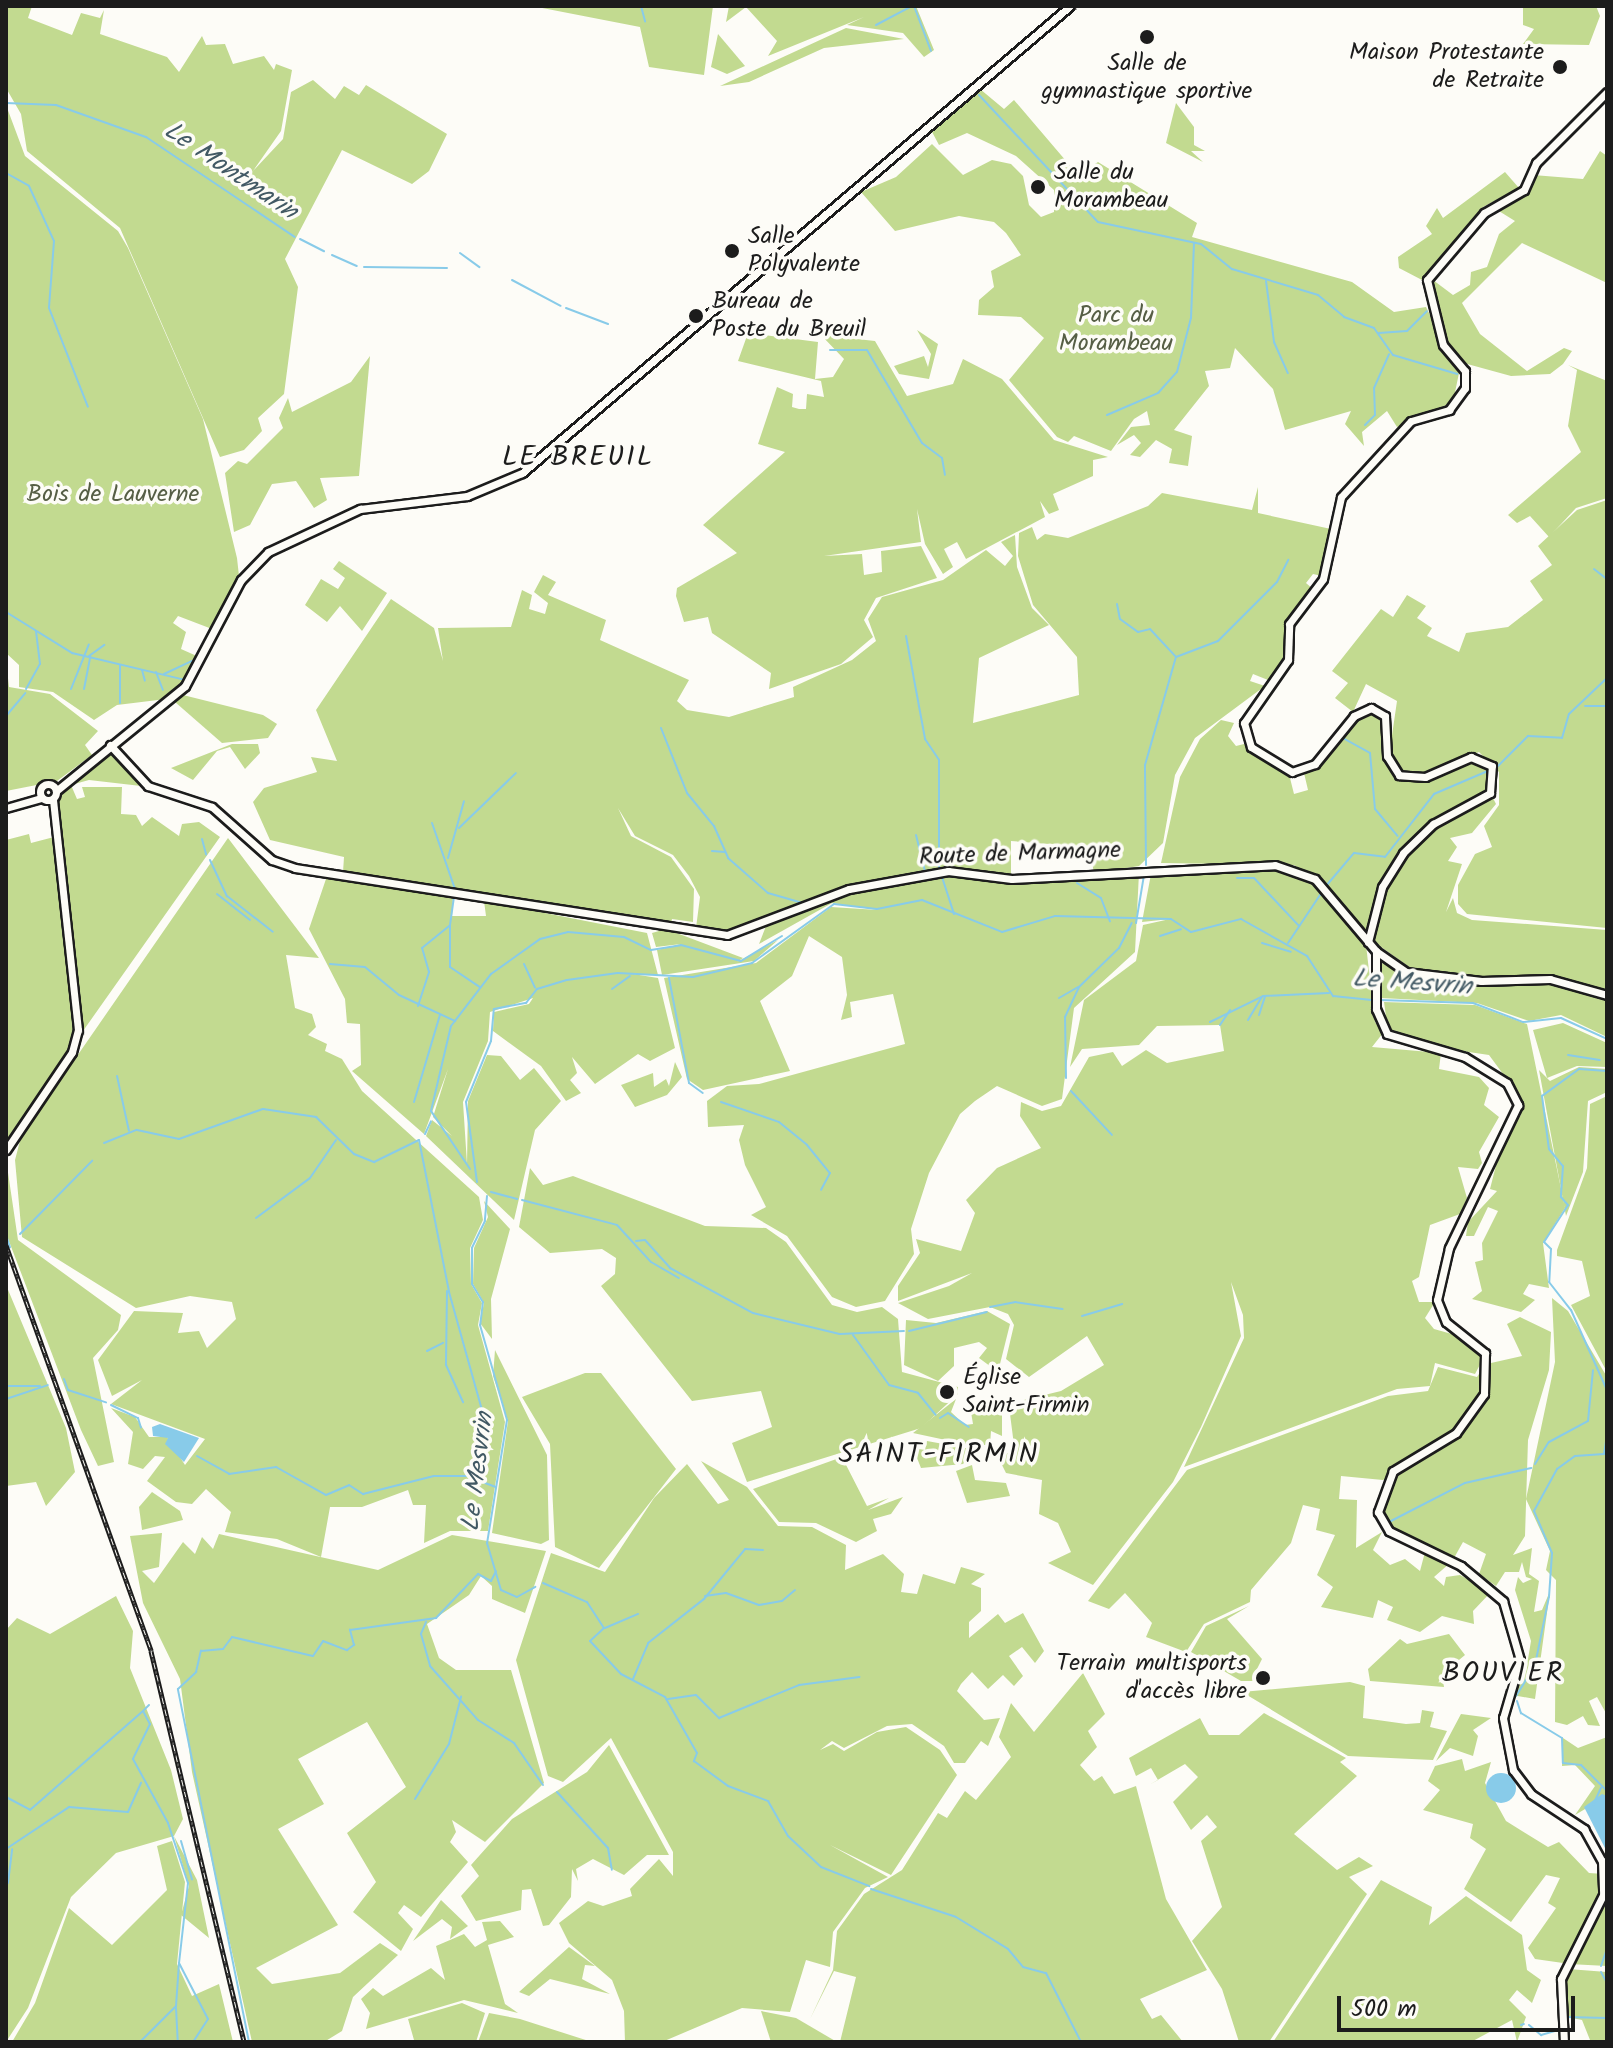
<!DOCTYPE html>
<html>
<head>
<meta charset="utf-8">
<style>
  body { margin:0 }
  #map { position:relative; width:1613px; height:2048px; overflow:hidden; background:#fdfcf7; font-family:Kalam,sans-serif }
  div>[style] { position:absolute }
  .green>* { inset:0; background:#c2da90 }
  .water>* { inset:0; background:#88cbe9 }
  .round { border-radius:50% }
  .stream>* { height:2px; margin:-1px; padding:0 1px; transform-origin:1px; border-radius:1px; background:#88cbe9 }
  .roads { filter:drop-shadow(2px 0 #1c1c1c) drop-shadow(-2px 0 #1c1c1c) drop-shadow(0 2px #1c1c1c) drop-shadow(0 -2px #1c1c1c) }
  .secondary>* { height:7px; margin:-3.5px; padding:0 3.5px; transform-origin:3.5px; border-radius:3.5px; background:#fdfcf7 }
  .secondary>.ring { margin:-3.5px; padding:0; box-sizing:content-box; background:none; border:7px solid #fdfcf7; border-radius:50% }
  .rail>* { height:5px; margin-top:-2.5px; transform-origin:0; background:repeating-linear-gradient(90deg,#fdfcf7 0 6px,#1c1c1c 0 12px); box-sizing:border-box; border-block:2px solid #1c1c1c }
  .dots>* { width:22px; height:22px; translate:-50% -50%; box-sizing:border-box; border:4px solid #fdfcf7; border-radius:50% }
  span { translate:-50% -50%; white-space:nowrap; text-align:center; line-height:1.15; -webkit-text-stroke:7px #fdfcf7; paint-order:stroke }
  .poi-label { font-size:24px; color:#1c1c1c }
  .right { translate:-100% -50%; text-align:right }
  .left { translate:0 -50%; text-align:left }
  .park-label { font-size:24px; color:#565e45 }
  .street-label { font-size:24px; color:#1c1c1c }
  .water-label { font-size:26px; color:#425964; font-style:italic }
  .quarter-label { font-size:28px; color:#1c1c1c; letter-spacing:2px }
  .frame { position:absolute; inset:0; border:8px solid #1c1c1c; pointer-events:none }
  .scale { position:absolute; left:1337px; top:1996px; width:238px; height:36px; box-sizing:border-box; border:4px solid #1c1c1c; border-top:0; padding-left:10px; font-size:24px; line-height:28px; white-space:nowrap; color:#1c1c1c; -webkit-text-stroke:6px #fdfcf7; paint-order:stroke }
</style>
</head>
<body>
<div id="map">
  <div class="green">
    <i style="clip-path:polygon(6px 6px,32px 6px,28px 18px,72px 35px,81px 13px,100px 18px,104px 10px,100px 34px,167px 57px,179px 72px,202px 36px,206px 45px,225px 44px,233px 64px,264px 56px,274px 70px,276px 64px,292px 70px,281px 131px,253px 171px,283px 139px,291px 92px,313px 80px,335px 99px,344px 86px,359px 95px,366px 85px,447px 134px,429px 171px,412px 184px,342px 150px,285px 259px,298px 287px,284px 394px,258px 418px,262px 431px,244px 450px,220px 457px,120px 228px,27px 151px,21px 114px,6px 88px)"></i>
    <i style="clip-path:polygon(532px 6px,713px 6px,704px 75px,649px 67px,640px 27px)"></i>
    <i style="clip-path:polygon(729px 6px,916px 6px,934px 50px,924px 57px,903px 33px,847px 25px,864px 17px,768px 56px,777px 41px,746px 7px,726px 22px)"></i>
    <i style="clip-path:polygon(1596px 6px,1600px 16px,1589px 45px,1523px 44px,1534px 29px,1523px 25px,1523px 6px)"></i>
    <i style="clip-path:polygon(846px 28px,904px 39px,824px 48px,749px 82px,720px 86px)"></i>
    <i style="clip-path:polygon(718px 34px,745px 66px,727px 74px,711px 67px)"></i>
    <i style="clip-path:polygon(980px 89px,1004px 109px,1014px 100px,1078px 175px,1098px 162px,1197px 223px,1192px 237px,1352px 282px,1394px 312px,1426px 307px,1459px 373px,1453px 402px,1397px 427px,1387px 411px,1362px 432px,1364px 446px,1345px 424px,1351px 411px,1285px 430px,1273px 389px,1235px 348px,1230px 368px,1205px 371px,1209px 386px,1174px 430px,1192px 436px,1188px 466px,1169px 463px,1172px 449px,1156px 440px,1140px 457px,1130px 455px,1141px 443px,1134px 435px,1117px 445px,1131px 427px,1150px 425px,1147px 411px,1134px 419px,1111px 451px,1074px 436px,1068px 442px,1057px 437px,1009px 380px,1044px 338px,1021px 317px,978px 315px,979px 300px,994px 287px,991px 271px,1021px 255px,1006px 233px,994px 222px,959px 216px,895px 231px,861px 192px,896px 177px,932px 144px,963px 175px,992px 160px,1011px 164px,1023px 176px,1029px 205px,1041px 217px,1054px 212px,1054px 190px,1016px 156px,967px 133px,939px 145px,931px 130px)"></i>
    <i style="clip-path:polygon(1176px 103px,1194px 127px,1194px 145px,1205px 151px,1191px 151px,1203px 162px,1166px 143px)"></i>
    <i style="clip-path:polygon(6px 105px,25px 156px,118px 231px,128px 248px,203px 419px,237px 558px,239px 576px,212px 629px,178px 616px,173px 623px,186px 632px,181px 649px,199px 657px,181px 685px,166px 699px,117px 705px,94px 720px,53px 692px,19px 687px,19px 665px,6px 653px)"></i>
    <i style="clip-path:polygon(1600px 151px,1607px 156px,1607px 283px,1522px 243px,1462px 303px,1480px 334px,1527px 371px,1564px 348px,1572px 351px,1563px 364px,1550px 374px,1511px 376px,1460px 362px,1447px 348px,1433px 280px,1453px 295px,1470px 285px,1471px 272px,1487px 267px,1499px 234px,1515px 221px,1494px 208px,1523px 194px,1533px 175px,1583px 179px)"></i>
    <i style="clip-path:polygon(1505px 172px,1519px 188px,1483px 207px,1422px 280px,1399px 268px,1398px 257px,1432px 234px,1426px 226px,1437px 208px,1443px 218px)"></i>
    <i style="clip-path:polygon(917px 330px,938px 344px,929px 379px,899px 374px,894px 366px,924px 356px,928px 367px,931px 354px)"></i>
    <i style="clip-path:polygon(748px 333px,818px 342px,815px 379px,833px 377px,844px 359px,821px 335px,875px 341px,907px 396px,953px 384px,963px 359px,1002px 379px,1054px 440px,1108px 457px,1093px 460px,1093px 476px,1053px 494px,1059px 510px,1049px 514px,1040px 501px,1045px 517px,966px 559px,957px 542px,944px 549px,953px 567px,943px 574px,925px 544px,917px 509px,921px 542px,824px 556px,862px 554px,864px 575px,882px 572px,881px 551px,921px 546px,937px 578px,876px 598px,864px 620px,873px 637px,841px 664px,769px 689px,771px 673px,712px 633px,708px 617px,684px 622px,676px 596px,677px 588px,737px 553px,703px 525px,785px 452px,758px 444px,777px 387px,793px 394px,792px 407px,799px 409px,806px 409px,807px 394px,824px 397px,821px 381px,738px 361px)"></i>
    <i style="clip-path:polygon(370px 356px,359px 476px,320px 478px,327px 500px,314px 508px,296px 481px,272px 484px,250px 525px,234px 532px,225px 473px,238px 461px,247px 464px,283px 428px,279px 418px,288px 398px,292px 412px,351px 382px)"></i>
    <i style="clip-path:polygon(1568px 365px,1607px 381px,1607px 498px,1576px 508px,1549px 537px,1530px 516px,1517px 523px,1508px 515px,1581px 452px,1568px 426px,1577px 370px)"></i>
    <i style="clip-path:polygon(1258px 487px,1258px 513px,1331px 529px,1322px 576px,1313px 574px,1306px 583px,1314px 590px,1289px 618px,1286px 659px,1274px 675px,1268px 680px,1253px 674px,1250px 681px,1265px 686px,1195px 738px,1175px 775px,1163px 843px,1139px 866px,1094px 873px,1089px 847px,1011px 841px,1011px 875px,955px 867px,850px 885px,734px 933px,696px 928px,700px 897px,689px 876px,673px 855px,635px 836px,618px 808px,631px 836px,671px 857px,694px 889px,693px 922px,672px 919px,671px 925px,343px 872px,344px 857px,270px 840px,253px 802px,264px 788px,317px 772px,311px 757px,337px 761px,316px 710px,391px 599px,434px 628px,443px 661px,438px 628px,511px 627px,522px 590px,532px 595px,529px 609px,545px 614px,548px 603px,534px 592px,543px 575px,556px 582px,548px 595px,606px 620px,600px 640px,689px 680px,677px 701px,687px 710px,729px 717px,794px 697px,793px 687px,852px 660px,876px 641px,868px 619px,882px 597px,943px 580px,986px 550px,1005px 566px,1013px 556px,1001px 542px,1015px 535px,1017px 567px,1032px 608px,1049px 625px,979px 658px,973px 723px,1079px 695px,1077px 657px,1033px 605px,1018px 556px,1019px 533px,1032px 527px,1037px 540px,1045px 534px,1068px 538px,1148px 506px,1162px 493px,1252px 510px)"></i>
    <i style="clip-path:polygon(1607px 500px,1607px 928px,1467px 914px,1458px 904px,1458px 885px,1475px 854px,1492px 847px,1484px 826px,1499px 805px,1499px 772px,1479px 752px,1422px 776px,1400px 774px,1389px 756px,1397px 701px,1366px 684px,1353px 712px,1335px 698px,1348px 683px,1332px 671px,1381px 609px,1393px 617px,1407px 595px,1426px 606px,1417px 618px,1432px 628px,1427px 636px,1459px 652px,1466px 633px,1508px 627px,1543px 600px,1530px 581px,1552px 565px,1538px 546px,1577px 510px)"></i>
    <i style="clip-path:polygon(339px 561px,387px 593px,362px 631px,340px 606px,327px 622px,305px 605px,321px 579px,338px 589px,345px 578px,333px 569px)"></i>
    <i style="clip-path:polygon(6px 660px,9px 687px,50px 694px,98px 731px,85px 745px,92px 755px,57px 781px,6px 791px)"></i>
    <i style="clip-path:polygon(183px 695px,263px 715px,277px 724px,268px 738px,222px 743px,175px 702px)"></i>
    <i style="clip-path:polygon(1373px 710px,1383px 717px,1394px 775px,1420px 780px,1469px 759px,1488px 766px,1490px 789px,1428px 824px,1394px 858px,1367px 933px,1331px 890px,1294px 865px,1161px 863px,1180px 777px,1200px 739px,1221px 720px,1234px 723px,1228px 736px,1236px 746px,1244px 744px,1289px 774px,1294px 794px,1308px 790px,1304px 773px,1358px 715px)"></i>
    <i style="clip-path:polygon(232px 744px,258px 744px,260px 753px,245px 769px,230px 747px,217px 751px,193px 780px,171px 768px)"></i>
    <i style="clip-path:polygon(112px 750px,141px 786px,89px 780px,71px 785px,77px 799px,85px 797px,82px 787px,122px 787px,121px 814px,136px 815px,142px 826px,152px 817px,179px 836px,182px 824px,199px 822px,220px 837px,83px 1031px,54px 806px,66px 784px)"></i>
    <i style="clip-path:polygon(1492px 796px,1496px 804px,1472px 833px,1450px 838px,1457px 847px,1448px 861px,1462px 864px,1446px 912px,1453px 898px,1457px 913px,1472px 920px,1607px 930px,1607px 992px,1553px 976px,1489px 979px,1412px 969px,1374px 942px,1381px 898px,1408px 851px,1431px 829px)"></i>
    <i style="clip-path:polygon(29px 834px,31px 843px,54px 837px,77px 1022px,69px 1050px,6px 1144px,6px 840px)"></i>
    <i style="clip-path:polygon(228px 838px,319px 958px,286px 955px,295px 1008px,312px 1014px,316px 1027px,308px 1035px,327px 1044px,325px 1051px,342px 1059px,362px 1091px,479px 1197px,483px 1220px,470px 1248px,471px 1284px,482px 1303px,478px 1325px,505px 1422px,488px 1531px,450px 1531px,424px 1543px,426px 1505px,413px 1505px,408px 1490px,362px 1507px,330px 1507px,321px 1557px,277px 1539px,225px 1532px,231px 1512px,206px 1489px,192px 1504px,176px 1502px,147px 1481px,165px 1457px,155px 1456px,143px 1469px,128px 1464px,133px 1432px,111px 1408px,135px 1417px,149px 1437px,167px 1437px,185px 1465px,205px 1439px,111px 1404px,142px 1380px,112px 1396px,98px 1360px,134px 1311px,183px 1313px,178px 1333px,199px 1331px,207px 1348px,236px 1319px,232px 1302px,190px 1296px,136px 1308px,22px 1237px,15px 1160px,21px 1137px)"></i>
    <i style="clip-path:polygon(1268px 868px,1316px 884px,1366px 945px,1375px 1022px,1383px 1033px,1372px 1047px,1441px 1053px,1439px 1069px,1479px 1077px,1489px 1088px,1484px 1105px,1499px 1117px,1479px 1152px,1482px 1163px,1478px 1169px,1458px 1167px,1467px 1198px,1460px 1214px,1430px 1225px,1419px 1277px,1412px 1281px,1419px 1302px,1435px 1302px,1425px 1318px,1434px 1329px,1466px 1338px,1484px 1357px,1475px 1374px,1435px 1363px,1430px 1386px,1397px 1389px,1184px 1467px,1244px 1338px,1243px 1315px,1231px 1282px,1241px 1336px,1201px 1427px,1173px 1482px,1093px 1585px,1048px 1563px,1071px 1552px,1058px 1523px,1039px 1514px,1042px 1480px,1006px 1473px,1002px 1465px,1004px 1453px,1015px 1453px,1010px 1414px,1024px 1400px,1061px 1391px,1104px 1365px,1087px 1336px,1029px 1377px,1006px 1359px,1014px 1325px,1008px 1314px,990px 1307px,928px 1319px,898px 1303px,949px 1286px,972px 1273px,898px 1301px,898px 1286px,920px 1253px,916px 1239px,961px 1251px,975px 1213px,966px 1200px,997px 1168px,1041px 1148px,1020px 1116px,1021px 1102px,1042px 1111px,1061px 1106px,1089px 1057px,1113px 1052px,1122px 1066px,1146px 1050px,1167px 1063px,1224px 1051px,1220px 1025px,1157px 1026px,1139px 1045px,1082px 1049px,1070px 1067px,1084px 1000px,1136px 961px,1143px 925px,1170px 919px,1142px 922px,1151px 874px)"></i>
    <i style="clip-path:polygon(1139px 873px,1135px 952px,1074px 1008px,1062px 1099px,1042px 1106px,997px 1086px,975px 1101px,960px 1114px,929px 1173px,911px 1229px,914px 1254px,885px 1301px,856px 1307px,832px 1297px,787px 1236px,751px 1215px,766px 1207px,745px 1165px,739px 1140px,744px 1125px,708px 1127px,707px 1101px,727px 1086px,759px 1084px,905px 1044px,893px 994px,850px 1002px,852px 1017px,841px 1020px,847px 995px,842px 957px,809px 936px,792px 976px,760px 1001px,790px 1071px,703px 1090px,687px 1079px,664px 978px,756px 963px,831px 907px,878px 910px,832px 903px,759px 944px,766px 926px,849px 892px,948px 874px,1010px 882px)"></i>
    <i style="clip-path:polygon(327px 876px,453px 897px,452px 916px,486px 916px,484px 901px,647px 933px,658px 975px,633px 974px,658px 978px,675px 1048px,650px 1061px,638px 1054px,595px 1084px,572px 1057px,577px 1073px,570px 1080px,581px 1093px,566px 1101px,541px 1066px,493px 1031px,494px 1012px,529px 1004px,533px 998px,490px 1012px,488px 1041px,463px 1102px,467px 1164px,468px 1101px,487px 1055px,501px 1056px,520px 1080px,534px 1068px,561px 1101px,535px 1130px,514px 1220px,426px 1136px,432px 1120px,452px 1136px,433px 1117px,448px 1069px,424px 1134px,352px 1071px,361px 1065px,360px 1024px,347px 1023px,345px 999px,309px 929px)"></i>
    <i style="clip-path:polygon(666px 929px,743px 958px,737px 962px,778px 940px,754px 961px,662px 975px,657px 950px,681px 944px,656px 947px,652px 933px)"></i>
    <i style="clip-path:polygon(1378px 962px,1442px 981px,1556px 983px,1607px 998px,1607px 1037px,1561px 1015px,1529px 1021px,1477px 1003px,1381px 998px)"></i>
    <i style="clip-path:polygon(1384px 1002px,1475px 1005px,1527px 1024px,1565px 1208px,1543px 1243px,1549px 1288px,1529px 1284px,1523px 1294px,1535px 1300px,1521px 1312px,1472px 1299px,1482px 1291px,1475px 1262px,1483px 1260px,1482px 1243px,1498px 1211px,1488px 1207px,1474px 1236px,1466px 1236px,1468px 1222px,1497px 1191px,1490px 1189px,1503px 1138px,1521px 1115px,1520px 1097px,1489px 1055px,1415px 1044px,1388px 1031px)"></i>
    <i style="clip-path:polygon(1563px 1023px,1607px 1043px,1607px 1067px,1577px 1066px,1547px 1078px,1533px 1030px)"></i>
    <i style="clip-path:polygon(675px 1062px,682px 1077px,667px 1095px,635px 1107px,621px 1085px,653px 1073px,654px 1087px,666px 1079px,669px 1086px)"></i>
    <i style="clip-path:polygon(1579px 1067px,1607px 1069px,1607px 1092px,1588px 1101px,1583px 1172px,1566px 1216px,1539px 1070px,1550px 1081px)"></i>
    <i style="clip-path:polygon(1607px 1096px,1607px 1372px,1571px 1305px,1590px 1296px,1582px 1261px,1557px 1256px,1557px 1250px,1587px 1168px,1590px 1104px)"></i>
    <i style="clip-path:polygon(6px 1159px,18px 1240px,121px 1315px,118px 1330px,93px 1358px,114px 1462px,98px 1466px,81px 1430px,7px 1236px)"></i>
    <i style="clip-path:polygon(530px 1168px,543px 1185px,573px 1176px,705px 1226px,766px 1228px,786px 1242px,832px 1305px,857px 1312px,882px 1307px,898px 1319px,902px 1372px,958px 1387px,958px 1394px,921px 1428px,747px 1482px,732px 1443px,772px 1427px,761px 1391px,692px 1401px,601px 1286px,615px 1274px,616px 1258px,602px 1249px,550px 1253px,519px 1227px)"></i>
    <i style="clip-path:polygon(484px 1201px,510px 1229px,491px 1299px,492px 1339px,480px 1323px,484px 1303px,473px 1284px,474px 1248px,488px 1217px)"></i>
    <i style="clip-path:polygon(6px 1285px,66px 1428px,75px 1472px,46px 1506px,36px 1482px,6px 1486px)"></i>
    <i style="clip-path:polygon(1552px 1298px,1568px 1311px,1607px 1377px,1607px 1715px,1597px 1697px,1589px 1701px,1600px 1726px,1588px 1725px,1583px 1716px,1567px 1725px,1555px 1722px,1556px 1580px,1546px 1570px,1550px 1551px,1526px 1499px,1555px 1362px)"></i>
    <i style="clip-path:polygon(987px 1311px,1010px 1324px,998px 1372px,979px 1358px,987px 1348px,979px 1342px,954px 1348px,954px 1366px,938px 1381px,904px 1365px,906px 1320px,936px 1323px)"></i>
    <i style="clip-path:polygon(1520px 1317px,1551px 1332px,1549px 1370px,1528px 1440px,1525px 1536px,1513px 1555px,1532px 1548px,1529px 1574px,1539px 1581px,1534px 1612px,1542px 1610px,1550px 1591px,1535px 1699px,1512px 1695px,1526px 1671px,1531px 1641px,1515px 1590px,1518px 1577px,1523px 1583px,1532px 1579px,1526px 1577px,1522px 1562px,1519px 1572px,1505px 1572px,1496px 1586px,1479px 1574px,1486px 1554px,1463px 1542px,1454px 1558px,1392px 1529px,1381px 1510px,1393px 1475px,1449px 1443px,1478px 1414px,1491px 1363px,1522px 1356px,1507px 1324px)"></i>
    <i style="clip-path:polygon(495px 1350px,547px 1455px,549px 1540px,541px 1544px,492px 1533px,508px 1421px,493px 1376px)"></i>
    <i style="clip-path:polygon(1486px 1363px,1476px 1406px,1458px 1428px,1383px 1480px,1341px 1476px,1339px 1499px,1357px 1500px,1356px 1548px,1382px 1532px,1373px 1550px,1390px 1565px,1405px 1559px,1420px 1571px,1425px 1552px,1450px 1563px,1434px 1577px,1444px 1586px,1446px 1577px,1460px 1575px,1491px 1592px,1473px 1611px,1474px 1624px,1442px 1616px,1420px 1632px,1387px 1620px,1393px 1607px,1378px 1600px,1373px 1618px,1321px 1607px,1333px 1587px,1317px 1575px,1335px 1535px,1316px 1530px,1320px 1509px,1303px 1505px,1291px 1543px,1251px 1590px,1250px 1602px,1204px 1624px,1186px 1652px,1146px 1637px,1152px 1623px,1125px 1593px,1109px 1609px,1088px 1601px,1187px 1470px,1388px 1396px,1428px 1391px,1438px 1367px,1477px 1377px)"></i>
    <i style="clip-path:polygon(585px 1373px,601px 1373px,676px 1469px,599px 1568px,555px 1547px,550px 1444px,522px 1397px)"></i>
    <i style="clip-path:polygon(956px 1399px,951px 1412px,965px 1425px,973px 1424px,971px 1412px,1002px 1415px,1002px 1436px,991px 1431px,990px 1445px,969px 1445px,913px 1433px)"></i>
    <i style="clip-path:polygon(927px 1441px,971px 1449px,973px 1453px,963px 1464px,921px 1468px,913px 1448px,925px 1450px)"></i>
    <i style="clip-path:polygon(842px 1457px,867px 1506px,889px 1498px,868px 1510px,903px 1497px,891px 1514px,873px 1519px,877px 1531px,856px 1542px,816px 1523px,779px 1522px,753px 1489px)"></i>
    <i style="clip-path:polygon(701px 1461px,747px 1487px,778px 1526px,812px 1527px,846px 1545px,845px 1570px,883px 1554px,904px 1574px,901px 1592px,917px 1594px,923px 1574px,955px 1584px,961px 1567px,985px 1574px,971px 1584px,981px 1588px,981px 1611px,969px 1622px,969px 1638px,998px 1614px,1005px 1623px,1023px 1613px,1044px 1651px,1035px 1663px,1022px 1647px,1009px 1656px,1023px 1676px,1014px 1686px,1003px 1675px,988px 1689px,972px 1672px,961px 1684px,957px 1691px,984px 1720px,1000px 1718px,988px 1746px,981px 1741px,965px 1763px,954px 1763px,944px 1746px,912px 1724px,887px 1726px,844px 1748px,832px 1741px,820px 1750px,833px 1744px,844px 1751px,877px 1732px,906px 1727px,940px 1750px,957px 1775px,891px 1875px,830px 1845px,888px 1877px,865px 1888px,833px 1932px,830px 1967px,806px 1960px,790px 2012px,742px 2008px,662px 2042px,625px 2042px,624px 2011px,612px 1980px,569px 1943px,559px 1923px,588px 1901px,603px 1906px,632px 1896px,630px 1889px,659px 1859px,673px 1876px,673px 1852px,611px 1738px,563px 1782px,548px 1776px,516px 1660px,551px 1553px,605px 1572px,654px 1498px,687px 1464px,718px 1504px,729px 1500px)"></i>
    <i style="clip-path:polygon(972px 1465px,975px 1480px,1006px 1483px,1010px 1496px,967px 1503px,956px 1471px)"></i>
    <i style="clip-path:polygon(152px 1492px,180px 1511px,183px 1520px,142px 1530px,139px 1507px)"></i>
    <i style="clip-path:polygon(162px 1533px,159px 1567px,142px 1571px,154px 1583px,183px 1542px,195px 1554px,202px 1537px,213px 1549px,219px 1534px,378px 1570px,452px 1535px,546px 1551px,525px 1613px,492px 1599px,492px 1586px,481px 1576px,469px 1595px,427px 1624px,439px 1658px,456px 1670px,511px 1670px,544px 1783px,485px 1842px,452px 1820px,456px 1832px,450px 1842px,468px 1862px,421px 1917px,404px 1905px,398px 1913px,413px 1929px,401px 1951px,353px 1912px,376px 1882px,347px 1833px,406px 1787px,367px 1722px,298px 1759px,324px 1804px,278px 1829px,338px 1925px,256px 1968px,272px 1984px,340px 1973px,380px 1943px,398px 1955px,353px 1997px,342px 2031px,324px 2042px,252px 2042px,192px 1772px,180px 1679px,143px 1603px,130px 1536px)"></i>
    <i style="clip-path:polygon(116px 1596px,133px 1631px,130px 1668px,171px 1770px,183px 1819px,174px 1836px,197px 1880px,209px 1938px,181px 1915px,189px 1886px,174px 1836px,116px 1853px,71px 1897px,28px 2008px,6px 2042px,6px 1630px,17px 1618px,50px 1634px)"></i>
    <i style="clip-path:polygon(1249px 1606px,1227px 1619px,1262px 1659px,1254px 1675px,1271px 1673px,1272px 1681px,1241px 1681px,1191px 1652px,1206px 1626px)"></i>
    <i style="clip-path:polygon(1449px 1634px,1465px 1655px,1442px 1674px,1444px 1687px,1370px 1681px,1368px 1669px,1400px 1639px,1407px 1644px)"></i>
    <i style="clip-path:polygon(1083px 1673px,1105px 1714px,1088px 1731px,1097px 1747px,1080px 1765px,1094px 1781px,1102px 1776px,1114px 1794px,1136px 1786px,1166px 1899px,1207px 1970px,1140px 1999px,1152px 2019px,1161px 2015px,1183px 2042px,840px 2042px,856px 1977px,834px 1971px,810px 2019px,833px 1970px,837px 1931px,864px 1894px,902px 1870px,938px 1813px,947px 1818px,965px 1791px,976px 1800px,1011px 1757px,999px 1737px,1011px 1703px,1034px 1732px)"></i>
    <i style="clip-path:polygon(1350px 1682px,1365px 1686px,1363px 1718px,1406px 1724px,1420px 1723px,1422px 1710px,1434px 1712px,1430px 1727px,1447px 1731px,1433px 1760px,1348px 1756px,1242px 1692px)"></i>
    <i style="clip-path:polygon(1264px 1713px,1346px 1758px,1340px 1762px,1357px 1776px,1294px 1834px,1337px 1870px,1359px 1857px,1373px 1866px,1349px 1877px,1367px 1894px,1269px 2042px,1239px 2042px,1222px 1989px,1192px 1941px,1222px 1907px,1201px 1841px,1217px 1827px,1207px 1815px,1191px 1830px,1173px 1802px,1198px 1777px,1185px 1764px,1149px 1785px,1158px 1780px,1151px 1768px,1136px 1776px,1129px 1758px,1200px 1718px,1209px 1735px,1239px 1735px)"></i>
    <i style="clip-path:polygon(1461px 1714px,1491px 1718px,1473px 1730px,1478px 1736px,1473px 1756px,1450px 1748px,1436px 1761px)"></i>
    <i style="clip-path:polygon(1607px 1737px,1607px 1796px,1575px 1815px,1595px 1786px,1575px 1765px,1562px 1766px,1563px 1738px,1578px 1748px)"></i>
    <i style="clip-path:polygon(609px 1745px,669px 1855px,647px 1855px,624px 1875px,593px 1859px,576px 1869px,578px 1881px,572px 1869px,571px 1897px,549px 1925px,543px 1926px,531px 1889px,522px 1890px,521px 1910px,476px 1921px,461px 1896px,479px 1876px,471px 1865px,512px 1819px,587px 1772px)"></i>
    <i style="clip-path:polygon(1462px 1759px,1465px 1771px,1491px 1762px,1485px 1783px,1506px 1821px,1548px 1847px,1559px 1842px,1589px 1873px,1604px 1874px,1595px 1906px,1563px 1963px,1535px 1959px,1528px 1948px,1556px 1908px,1548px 1903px,1560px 1878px,1546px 1875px,1511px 1922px,1464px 1889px,1486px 1849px,1470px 1838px,1473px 1824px,1423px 1810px,1440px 1790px,1428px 1781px,1435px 1766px)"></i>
    <i style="clip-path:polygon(172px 1841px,185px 1882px,177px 1964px,192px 1996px,219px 1984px,233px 2042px,12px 2042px,35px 2003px,69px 1908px,112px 1945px,167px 1890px,157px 1846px)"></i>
    <i style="clip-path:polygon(1381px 1880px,1432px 1907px,1429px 1925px,1466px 1896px,1522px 1935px,1527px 1970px,1541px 1980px,1532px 2003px,1517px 1990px,1509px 2000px,1526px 2017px,1517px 2042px,1512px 2020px,1471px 2042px,1273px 2042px)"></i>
    <i style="clip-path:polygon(1607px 1891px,1607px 1966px,1569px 1964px,1606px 1894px)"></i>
    <i style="clip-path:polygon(441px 1900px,468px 1926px,450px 1939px,452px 1927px,442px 1919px,413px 1941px)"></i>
    <i style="clip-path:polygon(500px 1921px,514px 1937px,488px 1945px,505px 2004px,518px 2013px,464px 2000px,366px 2029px,370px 2013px,361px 1999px,373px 1988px,383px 1996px,431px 1968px,445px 1980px,436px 1946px,464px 1934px,475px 1947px,487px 1940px,482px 1922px)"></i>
    <i style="clip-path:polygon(569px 1947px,595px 1966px,585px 1965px,582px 1979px,610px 1994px,550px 1979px,529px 1996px,519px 1992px)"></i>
    <i style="clip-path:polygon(1568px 1969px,1607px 1972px,1607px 2042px,1585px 2042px,1590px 2040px,1582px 2020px,1562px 2016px)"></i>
    <i style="clip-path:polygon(462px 2003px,485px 2013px,476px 2042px,407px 2042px,414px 2040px,408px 2019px)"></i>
    <i style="clip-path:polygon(761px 2011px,796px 2018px,837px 2042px,771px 2042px)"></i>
    <i style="clip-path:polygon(489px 2013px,520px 2019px,592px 2042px,478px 2042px)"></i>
  </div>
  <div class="water">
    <i style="clip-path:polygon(160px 1424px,199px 1438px,184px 1462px,165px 1444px,168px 1438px,153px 1436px,152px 1427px)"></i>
    <i class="round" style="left:1486px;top:1773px;width:30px;height:30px"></i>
    <i style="clip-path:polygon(1602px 1794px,1607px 1796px,1607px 1852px,1584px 1807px)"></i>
  </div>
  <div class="stream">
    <i style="left:641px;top:6px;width:16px;rotate:75deg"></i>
    <i style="left:914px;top:6px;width:48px;rotate:69.3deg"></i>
    <i style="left:876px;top:25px;width:41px;rotate:-27.8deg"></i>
    <i style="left:979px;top:95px;width:174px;rotate:46.9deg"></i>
    <i style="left:1098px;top:222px;width:105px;rotate:12.1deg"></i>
    <i style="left:1201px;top:244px;width:40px;rotate:39deg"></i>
    <i style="left:1232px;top:269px;width:90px;rotate:16.8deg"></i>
    <i style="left:1318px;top:295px;width:34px;rotate:40deg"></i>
    <i style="left:1344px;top:317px;width:32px;rotate:20deg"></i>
    <i style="left:1374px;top:328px;width:33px;rotate:55deg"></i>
    <i style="left:1393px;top:355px;width:67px;rotate:16.5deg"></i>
    <i style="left:6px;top:103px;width:50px;rotate:2.3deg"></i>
    <i style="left:56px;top:105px;width:96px;rotate:19.6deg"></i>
    <i style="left:146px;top:137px;width:179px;rotate:33.9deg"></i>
    <i style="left:6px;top:173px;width:26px;rotate:29deg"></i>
    <i style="left:29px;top:186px;width:60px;rotate:65.6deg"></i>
    <i style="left:54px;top:241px;width:67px;rotate:94.3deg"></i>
    <i style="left:49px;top:308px;width:106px;rotate:68.5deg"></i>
    <i style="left:300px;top:239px;width:27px;rotate:27deg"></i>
    <i style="left:460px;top:253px;width:24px;rotate:36deg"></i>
    <i style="left:332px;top:255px;width:27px;rotate:24deg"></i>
    <i style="left:364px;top:267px;width:83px;rotate:0.7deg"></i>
    <i style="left:512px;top:280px;width:55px;rotate:28deg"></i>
    <i style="left:1266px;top:281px;width:62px;rotate:82.5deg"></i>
    <i style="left:1274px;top:342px;width:34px;rotate:66deg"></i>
    <i style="left:566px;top:308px;width:45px;rotate:20.9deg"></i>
    <i style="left:1379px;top:333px;width:28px;rotate:-4deg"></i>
    <i style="left:1407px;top:331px;width:28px;rotate:-45deg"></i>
    <i style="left:830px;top:350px;width:37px"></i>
    <i style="left:867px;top:350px;width:108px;rotate:59.4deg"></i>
    <i style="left:922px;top:443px;width:25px;rotate:37deg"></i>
    <i style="left:942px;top:458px;width:17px;rotate:80deg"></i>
    <i style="left:1107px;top:415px;width:56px;rotate:-23.3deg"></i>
    <i style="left:1158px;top:393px;width:28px;rotate:-48deg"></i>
    <i style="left:1177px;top:372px;width:56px;rotate:-75.5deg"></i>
    <i style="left:1191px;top:318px;width:75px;rotate:-87.7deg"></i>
    <i style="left:1365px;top:425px;width:14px;rotate:-45deg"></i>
    <i style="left:1375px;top:415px;width:27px;rotate:-92deg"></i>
    <i style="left:1374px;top:388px;width:37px;rotate:-66deg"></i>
    <i style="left:1594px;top:569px;width:16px;rotate:38deg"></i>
    <i style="left:1117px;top:604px;width:15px;rotate:79deg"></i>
    <i style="left:1120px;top:619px;width:22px;rotate:36deg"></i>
    <i style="left:1138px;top:632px;width:12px;rotate:-14deg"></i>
    <i style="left:1150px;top:629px;width:37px;rotate:47deg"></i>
    <i style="left:6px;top:612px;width:78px;rotate:31.8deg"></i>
    <i style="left:72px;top:653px;width:116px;rotate:13.4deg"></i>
    <i style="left:906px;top:636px;width:105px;rotate:79.5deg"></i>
    <i style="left:925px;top:739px;width:25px;rotate:56deg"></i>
    <i style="left:939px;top:760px;width:109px;rotate:90deg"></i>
    <i style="left:939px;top:869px;width:8px;rotate:166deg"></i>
    <i style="left:89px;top:656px;width:19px;rotate:-36deg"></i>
    <i style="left:142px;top:670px;width:11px;rotate:75deg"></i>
    <i style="left:156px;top:672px;width:19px;rotate:69deg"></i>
    <i style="left:164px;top:674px;width:31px;rotate:-25deg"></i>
    <i style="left:26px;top:689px;width:29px;rotate:-61deg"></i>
    <i style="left:40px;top:664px;width:33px;rotate:-97deg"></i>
    <i style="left:71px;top:689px;width:48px;rotate:-68.2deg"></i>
    <i style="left:84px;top:689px;width:33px;rotate:-79deg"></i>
    <i style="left:120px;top:703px;width:38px;rotate:-90deg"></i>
    <i style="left:1585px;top:706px;width:22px"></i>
    <i style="left:6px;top:716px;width:30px;rotate:-50deg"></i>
    <i style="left:661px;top:728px;width:70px;rotate:68.2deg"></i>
    <i style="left:687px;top:793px;width:43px;rotate:50.7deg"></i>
    <i style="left:714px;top:826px;width:35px;rotate:66deg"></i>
    <i style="left:728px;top:858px;width:53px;rotate:41.2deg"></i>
    <i style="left:768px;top:893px;width:36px;rotate:16deg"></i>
    <i style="left:1341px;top:737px;width:33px;rotate:29deg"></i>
    <i style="left:1370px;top:753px;width:56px;rotate:84.9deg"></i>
    <i style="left:1375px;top:809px;width:35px;rotate:50deg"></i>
    <i style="left:1497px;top:767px;width:44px;rotate:-45deg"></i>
    <i style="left:1528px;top:736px;width:34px;rotate:3deg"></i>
    <i style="left:1562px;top:738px;width:25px;rotate:-74deg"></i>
    <i style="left:1569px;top:714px;width:52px;rotate:-43.5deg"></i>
    <i style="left:432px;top:823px;width:70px;rotate:70.8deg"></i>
    <i style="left:459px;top:828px;width:79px;rotate:-44deg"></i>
    <i style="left:916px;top:835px;width:38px;rotate:76deg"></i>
    <i style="left:202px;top:839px;width:16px;rotate:75deg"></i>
    <i style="left:712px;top:851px;width:13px;rotate:4deg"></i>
    <i style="left:448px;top:858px;width:59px;rotate:-74.3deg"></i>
    <i style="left:210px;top:860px;width:40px;rotate:65deg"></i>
    <i style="left:227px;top:896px;width:58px;rotate:38deg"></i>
    <i style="left:1146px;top:865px;width:100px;rotate:-90.6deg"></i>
    <i style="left:1145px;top:765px;width:112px;rotate:-74deg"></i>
    <i style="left:1176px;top:657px;width:45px;rotate:-20.9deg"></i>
    <i style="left:1218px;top:641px;width:83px;rotate:-45deg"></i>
    <i style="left:1277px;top:582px;width:25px;rotate:-63deg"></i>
    <i style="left:942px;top:877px;width:39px;rotate:72deg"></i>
    <i style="left:1237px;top:878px;width:17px"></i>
    <i style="left:1254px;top:878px;width:66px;rotate:46.8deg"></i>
    <i style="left:1077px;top:883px;width:28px;rotate:32deg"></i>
    <i style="left:1101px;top:898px;width:25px;rotate:69deg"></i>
    <i style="left:1326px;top:886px;width:43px;rotate:-49.7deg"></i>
    <i style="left:1354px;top:853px;width:31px;rotate:7deg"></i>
    <i style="left:1385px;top:857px;width:80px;rotate:-52.1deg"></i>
    <i style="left:1434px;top:794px;width:61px;rotate:-23.2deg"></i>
    <i style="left:217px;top:894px;width:42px;rotate:38.2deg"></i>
    <i style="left:1136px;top:923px;width:49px;rotate:-80.5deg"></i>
    <i style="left:450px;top:926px;width:41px;rotate:90deg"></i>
    <i style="left:450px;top:967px;width:36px;rotate:34deg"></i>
    <i style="left:1160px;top:936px;width:22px;rotate:-18deg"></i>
    <i style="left:1262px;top:943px;width:30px;rotate:17deg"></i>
    <i style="left:1288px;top:943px;width:61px;rotate:-56.3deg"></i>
    <i style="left:330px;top:964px;width:35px;rotate:5deg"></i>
    <i style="left:365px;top:967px;width:44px;rotate:39.5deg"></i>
    <i style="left:399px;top:995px;width:62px;rotate:24.9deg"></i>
    <i style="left:524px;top:964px;width:26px;rotate:65deg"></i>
    <i style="left:669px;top:978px;width:107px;rotate:79.2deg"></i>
    <i style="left:689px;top:1083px;width:17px;rotate:36deg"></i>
    <i style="left:612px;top:989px;width:22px;rotate:-36deg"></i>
    <i style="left:1059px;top:998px;width:22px;rotate:-30deg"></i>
    <i style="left:1379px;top:1000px;width:94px;rotate:1.8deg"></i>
    <i style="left:1473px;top:1003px;width:53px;rotate:20.8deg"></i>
    <i style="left:1523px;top:1022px;width:38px;rotate:-6deg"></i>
    <i style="left:1561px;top:1018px;width:51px;rotate:24.5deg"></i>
    <i style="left:418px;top:1006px;width:36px;rotate:-72deg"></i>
    <i style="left:429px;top:972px;width:25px;rotate:-106deg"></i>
    <i style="left:422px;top:948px;width:36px;rotate:-39deg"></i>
    <i style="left:450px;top:925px;width:28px;rotate:-82deg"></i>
    <i style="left:1259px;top:1015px;width:19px;rotate:-72deg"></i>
    <i style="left:1248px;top:1020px;width:27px;rotate:-59deg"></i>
    <i style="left:1210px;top:1022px;width:59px;rotate:-26.1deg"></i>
    <i style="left:1263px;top:996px;width:66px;rotate:-2.6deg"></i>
    <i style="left:1220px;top:1025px;width:18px;rotate:-56deg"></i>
    <i style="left:1568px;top:1055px;width:32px;rotate:9deg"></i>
    <i style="left:1607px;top:1071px;width:28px;rotate:-176deg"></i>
    <i style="left:1579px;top:1069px;width:46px;rotate:143.9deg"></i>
    <i style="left:1542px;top:1096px;width:53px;rotate:82.5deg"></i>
    <i style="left:1549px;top:1149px;width:22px;rotate:51deg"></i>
    <i style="left:1563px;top:1166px;width:31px;rotate:94deg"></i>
    <i style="left:1561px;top:1197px;width:11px;rotate:49deg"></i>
    <i style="left:1568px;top:1205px;width:44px;rotate:123deg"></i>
    <i style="left:1544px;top:1242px;width:10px;rotate:45deg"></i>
    <i style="left:1551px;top:1249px;width:33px;rotate:93deg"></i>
    <i style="left:1549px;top:1282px;width:36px;rotate:52deg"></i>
    <i style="left:1571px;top:1310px;width:88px;rotate:65.8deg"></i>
    <i style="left:117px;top:1076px;width:56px;rotate:77.7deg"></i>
    <i style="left:1066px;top:1078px;width:61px;rotate:-90.9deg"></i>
    <i style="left:1065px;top:1017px;width:33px;rotate:-65deg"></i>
    <i style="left:1079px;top:987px;width:56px;rotate:-44.3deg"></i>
    <i style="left:1119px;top:948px;width:28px;rotate:-63deg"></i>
    <i style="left:1071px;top:1091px;width:60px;rotate:47deg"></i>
    <i style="left:414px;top:1102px;width:91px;rotate:-73.4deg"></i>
    <i style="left:721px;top:1102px;width:61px;rotate:19deg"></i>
    <i style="left:779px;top:1122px;width:36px;rotate:39deg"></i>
    <i style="left:807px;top:1145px;width:36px;rotate:51deg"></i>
    <i style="left:830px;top:1173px;width:19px;rotate:118deg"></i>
    <i style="left:425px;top:1134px;width:14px;rotate:-65deg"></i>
    <i style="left:104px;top:1143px;width:35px;rotate:-22deg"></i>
    <i style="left:137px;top:1130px;width:43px;rotate:12.1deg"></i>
    <i style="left:179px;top:1139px;width:89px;rotate:-19.7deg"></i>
    <i style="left:263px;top:1109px;width:54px;rotate:8.6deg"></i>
    <i style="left:316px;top:1117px;width:53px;rotate:44.2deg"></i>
    <i style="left:354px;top:1154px;width:22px;rotate:22deg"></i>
    <i style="left:374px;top:1162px;width:50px;rotate:-26.1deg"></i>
    <i style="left:419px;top:1140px;width:155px;rotate:78.8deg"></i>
    <i style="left:449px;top:1292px;width:127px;rotate:74.4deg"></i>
    <i style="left:470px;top:1169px;width:70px;rotate:-123.9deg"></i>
    <i style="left:431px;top:1111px;width:87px;rotate:-76.8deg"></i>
    <i style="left:451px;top:1026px;width:66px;rotate:-52.4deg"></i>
    <i style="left:491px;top:974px;width:60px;rotate:-35.5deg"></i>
    <i style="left:540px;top:939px;width:29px;rotate:-14deg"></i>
    <i style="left:568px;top:932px;width:56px;rotate:5.1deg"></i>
    <i style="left:624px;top:937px;width:30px;rotate:26deg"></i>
    <i style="left:651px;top:950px;width:30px;rotate:-9deg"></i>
    <i style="left:681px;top:945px;width:62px;rotate:14.9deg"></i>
    <i style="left:741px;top:961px;width:48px;rotate:-31.4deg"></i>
    <i style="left:477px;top:1182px;width:81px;rotate:-97.8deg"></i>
    <i style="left:466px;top:1102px;width:66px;rotate:-67.7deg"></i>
    <i style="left:491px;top:1041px;width:32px;rotate:-85deg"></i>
    <i style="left:494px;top:1009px;width:33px;rotate:-11deg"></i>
    <i style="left:526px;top:1003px;width:18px;rotate:-52deg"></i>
    <i style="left:537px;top:989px;width:31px;rotate:-17deg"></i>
    <i style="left:567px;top:980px;width:51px;rotate:-7.8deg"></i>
    <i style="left:618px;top:973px;width:75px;rotate:3.1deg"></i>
    <i style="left:693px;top:977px;width:61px;rotate:-13.3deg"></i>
    <i style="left:752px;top:963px;width:101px;rotate:-35.7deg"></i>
    <i style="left:834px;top:904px;width:43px;rotate:6.6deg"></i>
    <i style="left:877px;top:909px;width:46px;rotate:-11.3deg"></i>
    <i style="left:922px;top:900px;width:86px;rotate:21.8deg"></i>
    <i style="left:1002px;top:932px;width:55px;rotate:-16.8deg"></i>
    <i style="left:1055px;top:916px;width:116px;rotate:1.5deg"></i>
    <i style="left:1171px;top:919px;width:24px;rotate:33deg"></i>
    <i style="left:1191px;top:932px;width:52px;rotate:-14.6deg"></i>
    <i style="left:1241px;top:919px;width:76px;rotate:29.3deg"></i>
    <i style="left:1307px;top:956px;width:48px;rotate:57deg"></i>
    <i style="left:1333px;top:996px;width:39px;rotate:6deg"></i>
    <i style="left:491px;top:1192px;width:27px;rotate:15deg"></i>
    <i style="left:487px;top:1196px;width:25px;rotate:95deg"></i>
    <i style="left:485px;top:1221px;width:30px;rotate:116deg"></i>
    <i style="left:472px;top:1248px;width:36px;rotate:90deg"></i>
    <i style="left:472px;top:1284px;width:21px;rotate:59deg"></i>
    <i style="left:483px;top:1302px;width:23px;rotate:97deg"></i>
    <i style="left:480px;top:1325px;width:99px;rotate:74.1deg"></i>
    <i style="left:507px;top:1420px;width:125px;rotate:99.2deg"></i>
    <i style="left:487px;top:1543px;width:49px;rotate:73.4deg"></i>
    <i style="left:501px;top:1590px;width:17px;rotate:24deg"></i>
    <i style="left:517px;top:1597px;width:21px;rotate:-29deg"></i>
    <i style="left:522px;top:1200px;width:98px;rotate:14.7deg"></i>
    <i style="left:617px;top:1225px;width:50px;rotate:47.4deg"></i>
    <i style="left:651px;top:1262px;width:32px;rotate:30deg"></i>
    <i style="left:256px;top:1218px;width:67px;rotate:-36.5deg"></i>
    <i style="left:310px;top:1178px;width:46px;rotate:-55.6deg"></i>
    <i style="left:20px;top:1234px;width:103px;rotate:-45.4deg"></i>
    <i style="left:6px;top:1235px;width:13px;rotate:72deg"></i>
    <i style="left:636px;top:1241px;width:9px;rotate:-6deg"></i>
    <i style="left:645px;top:1240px;width:38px;rotate:48deg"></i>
    <i style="left:670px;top:1268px;width:94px;rotate:28.5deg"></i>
    <i style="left:753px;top:1313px;width:89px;rotate:13.6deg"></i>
    <i style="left:840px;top:1334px;width:64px;rotate:-2.7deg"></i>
    <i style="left:447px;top:1291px;width:74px;rotate:90.8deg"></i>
    <i style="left:446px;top:1365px;width:41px;rotate:65.3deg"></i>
    <i style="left:990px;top:1307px;width:25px;rotate:-11deg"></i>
    <i style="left:1015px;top:1302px;width:48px;rotate:8.5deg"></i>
    <i style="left:1082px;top:1316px;width:42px;rotate:-16.7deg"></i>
    <i style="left:909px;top:1331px;width:80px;rotate:-13.7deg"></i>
    <i style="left:853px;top:1335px;width:62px;rotate:54.2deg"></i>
    <i style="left:889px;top:1385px;width:30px;rotate:15deg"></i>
    <i style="left:918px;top:1393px;width:28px;rotate:51deg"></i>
    <i style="left:427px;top:1351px;width:18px;rotate:-27deg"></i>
    <i style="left:64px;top:1379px;width:12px;rotate:70deg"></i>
    <i style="left:68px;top:1390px;width:40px;rotate:18deg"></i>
    <i style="left:6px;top:1386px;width:34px"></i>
    <i style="left:6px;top:1399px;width:44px;rotate:-18.4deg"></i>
    <i style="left:111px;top:1405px;width:30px;rotate:26deg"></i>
    <i style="left:138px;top:1418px;width:10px;rotate:73deg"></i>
    <i style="left:940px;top:1418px;width:9px;rotate:-32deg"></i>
    <i style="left:948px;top:1413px;width:25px;rotate:34deg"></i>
    <i style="left:197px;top:1456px;width:37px;rotate:29deg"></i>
    <i style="left:229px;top:1474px;width:48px;rotate:-8.5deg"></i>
    <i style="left:276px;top:1467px;width:57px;rotate:29.2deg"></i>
    <i style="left:326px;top:1495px;width:25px;rotate:-23deg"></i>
    <i style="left:349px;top:1485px;width:17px;rotate:33deg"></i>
    <i style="left:363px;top:1494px;width:73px;rotate:-14.2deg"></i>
    <i style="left:434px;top:1476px;width:33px"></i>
    <i style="left:467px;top:1476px;width:30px;rotate:21deg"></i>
    <i style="left:1535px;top:1464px;width:26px;rotate:-58deg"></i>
    <i style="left:1549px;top:1442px;width:44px;rotate:-28.3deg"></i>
    <i style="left:1588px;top:1421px;width:51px;rotate:-84.4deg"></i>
    <i style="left:1389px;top:1522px;width:85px;rotate:-27.2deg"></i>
    <i style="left:1465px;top:1483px;width:68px;rotate:-12.8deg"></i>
    <i style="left:543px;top:1583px;width:48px;rotate:23.4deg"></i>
    <i style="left:587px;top:1602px;width:31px;rotate:57deg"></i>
    <i style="left:604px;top:1628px;width:19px;rotate:137deg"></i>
    <i style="left:590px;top:1641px;width:45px;rotate:46.8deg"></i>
    <i style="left:621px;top:1674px;width:50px;rotate:27.6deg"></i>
    <i style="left:665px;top:1697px;width:64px;rotate:60.3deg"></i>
    <i style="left:697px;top:1753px;width:9px;rotate:111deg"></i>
    <i style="left:694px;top:1761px;width:42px;rotate:36.3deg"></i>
    <i style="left:728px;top:1786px;width:43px;rotate:20.6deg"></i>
    <i style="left:768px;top:1801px;width:40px;rotate:60.3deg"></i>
    <i style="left:788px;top:1836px;width:45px;rotate:43.2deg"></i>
    <i style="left:821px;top:1867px;width:52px;rotate:21.6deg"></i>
    <i style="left:705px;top:1596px;width:21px;rotate:-8deg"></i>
    <i style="left:726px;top:1593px;width:35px;rotate:20deg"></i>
    <i style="left:759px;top:1605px;width:23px;rotate:-10deg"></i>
    <i style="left:782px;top:1601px;width:17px;rotate:-40deg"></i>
    <i style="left:426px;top:1622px;width:13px;rotate:113deg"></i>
    <i style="left:421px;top:1634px;width:33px;rotate:74deg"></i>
    <i style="left:430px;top:1666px;width:72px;rotate:48.4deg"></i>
    <i style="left:478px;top:1720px;width:43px;rotate:32.6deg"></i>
    <i style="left:514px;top:1743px;width:51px;rotate:55.4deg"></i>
    <i style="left:605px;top:1628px;width:36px;rotate:-23deg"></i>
    <i style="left:633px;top:1679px;width:39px;rotate:-67deg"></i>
    <i style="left:648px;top:1643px;width:71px;rotate:-38.2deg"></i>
    <i style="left:704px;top:1599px;width:65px;rotate:-50.6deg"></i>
    <i style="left:745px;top:1549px;width:18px;rotate:3deg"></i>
    <i style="left:1516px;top:1696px;width:36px;rotate:-58deg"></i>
    <i style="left:1535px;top:1665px;width:69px;rotate:-78.4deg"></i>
    <i style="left:1549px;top:1597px;width:44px;rotate:-86.1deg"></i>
    <i style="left:1552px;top:1553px;width:46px;rotate:-113.2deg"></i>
    <i style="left:1534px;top:1511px;width:48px;rotate:-61.3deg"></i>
    <i style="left:1557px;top:1469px;width:22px;rotate:-36deg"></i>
    <i style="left:1575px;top:1456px;width:29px;rotate:-4deg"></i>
    <i style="left:1604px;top:1454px;width:18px;rotate:-81deg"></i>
    <i style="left:668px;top:1699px;width:28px;rotate:-8deg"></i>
    <i style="left:696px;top:1695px;width:33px;rotate:45deg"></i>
    <i style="left:719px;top:1718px;width:87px;rotate:-22.4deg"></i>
    <i style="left:799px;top:1685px;width:61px;rotate:-7.6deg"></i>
    <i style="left:1517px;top:1701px;width:13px;rotate:72deg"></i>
    <i style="left:1521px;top:1713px;width:48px;rotate:31.4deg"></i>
    <i style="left:1562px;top:1738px;width:25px;rotate:88deg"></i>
    <i style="left:1563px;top:1763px;width:18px;rotate:6deg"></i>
    <i style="left:1581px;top:1765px;width:37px;rotate:45deg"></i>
    <i style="left:149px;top:1705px;width:8px;rotate:135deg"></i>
    <i style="left:143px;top:1711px;width:15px;rotate:62deg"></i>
    <i style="left:150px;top:1724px;width:39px;rotate:116deg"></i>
    <i style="left:133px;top:1759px;width:73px;rotate:61.3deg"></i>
    <i style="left:168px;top:1823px;width:63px;rotate:71.6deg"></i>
    <i style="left:188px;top:1883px;width:81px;rotate:96.4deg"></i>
    <i style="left:179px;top:1963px;width:63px;rotate:62.6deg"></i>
    <i style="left:208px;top:2019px;width:27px;rotate:123deg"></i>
    <i style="left:557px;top:1792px;width:76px;rotate:47.7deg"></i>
    <i style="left:608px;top:1848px;width:22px;rotate:80deg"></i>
    <i style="left:6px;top:1797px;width:27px;rotate:28deg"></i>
    <i style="left:30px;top:1810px;width:149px;rotate:-41.2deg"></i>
    <i style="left:415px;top:1799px;width:65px;rotate:-58.3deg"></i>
    <i style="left:449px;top:1744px;width:49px;rotate:-75.7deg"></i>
    <i style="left:1593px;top:1805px;width:19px;rotate:-65deg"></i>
    <i style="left:181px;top:1841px;width:40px;rotate:74deg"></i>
    <i style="left:6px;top:1849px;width:76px;rotate:-33.7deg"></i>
    <i style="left:69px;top:1807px;width:59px;rotate:4.8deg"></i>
    <i style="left:128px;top:1812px;width:32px;rotate:-66deg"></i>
    <i style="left:8px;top:1883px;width:34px;rotate:-83deg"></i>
    <i style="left:871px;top:1889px;width:89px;rotate:18.2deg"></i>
    <i style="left:956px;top:1917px;width:61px;rotate:31.6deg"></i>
    <i style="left:1008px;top:1949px;width:23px;rotate:50deg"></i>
    <i style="left:1023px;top:1967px;width:24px;rotate:15deg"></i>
    <i style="left:1046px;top:1973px;width:77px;rotate:63.1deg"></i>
    <i style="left:1601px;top:1966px;width:18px;rotate:-71deg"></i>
    <i style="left:1601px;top:1972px;width:13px;rotate:61deg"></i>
    <i style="left:176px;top:2008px;width:34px;rotate:87deg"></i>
    <i style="left:1566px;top:2017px;width:41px;rotate:1.4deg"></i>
    <i style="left:1521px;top:2025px;width:3px;rotate:-18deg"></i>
    <i style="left:1529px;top:2025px;width:16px;rotate:40deg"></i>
    <i style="left:1541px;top:2035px;width:19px;rotate:-16deg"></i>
    <i style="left:140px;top:2042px;width:51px;rotate:-45deg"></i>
    <i style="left:176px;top:2006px;width:43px;rotate:-86deg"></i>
    <i style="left:249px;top:2042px;width:360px;rotate:-101.4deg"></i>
    <i style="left:178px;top:1689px;width:25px;rotate:-43deg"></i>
    <i style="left:196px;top:1672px;width:22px;rotate:-77deg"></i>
    <i style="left:201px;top:1651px;width:22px;rotate:-5deg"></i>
    <i style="left:223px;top:1649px;width:15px;rotate:-53deg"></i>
    <i style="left:232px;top:1637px;width:83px;rotate:13.2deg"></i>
    <i style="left:313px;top:1656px;width:18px;rotate:-56deg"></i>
    <i style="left:323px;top:1641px;width:26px;rotate:21deg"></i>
    <i style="left:347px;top:1650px;width:9px;rotate:-36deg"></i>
    <i style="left:354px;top:1645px;width:16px;rotate:-105deg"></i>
    <i style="left:350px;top:1630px;width:87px;rotate:-7.9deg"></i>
    <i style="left:436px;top:1618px;width:61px;rotate:-46.3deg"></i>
    <i style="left:478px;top:1574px;width:15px;rotate:28deg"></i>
    <i style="left:491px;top:1581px;width:11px;rotate:-63deg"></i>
  </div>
  <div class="roads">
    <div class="secondary">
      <i style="left:110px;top:745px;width:56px;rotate:47.2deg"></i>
      <i style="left:148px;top:786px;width:67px;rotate:18.2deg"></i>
      <i style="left:212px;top:807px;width:80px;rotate:41.5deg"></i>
      <i style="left:272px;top:860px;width:24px;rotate:19deg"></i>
      <i style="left:295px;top:868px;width:437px;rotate:8.8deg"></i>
      <i style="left:727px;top:935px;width:130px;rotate:-20.7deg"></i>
      <i style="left:849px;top:889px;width:101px;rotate:-10.3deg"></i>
      <i style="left:948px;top:871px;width:64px;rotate:7.1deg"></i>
      <i style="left:1012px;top:879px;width:263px;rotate:-3deg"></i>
      <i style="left:1275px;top:865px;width:42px;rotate:19.3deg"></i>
      <i style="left:1315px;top:879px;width:94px;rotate:49.7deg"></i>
      <i style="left:1376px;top:951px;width:37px;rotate:35deg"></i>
      <i style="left:1406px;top:972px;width:76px;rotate:6.8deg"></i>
      <i style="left:1481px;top:981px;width:69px;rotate:-1.7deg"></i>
      <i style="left:1550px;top:979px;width:59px;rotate:15.7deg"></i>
      <i class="ring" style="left:40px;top:784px;width:9px;height:9px"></i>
      <i style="left:56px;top:791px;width:166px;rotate:-39.1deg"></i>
      <i style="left:185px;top:686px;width:120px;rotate:-62.2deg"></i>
      <i style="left:241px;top:580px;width:39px;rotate:-46deg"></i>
      <i style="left:268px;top:552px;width:102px;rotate:-25.1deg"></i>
      <i style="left:360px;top:509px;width:108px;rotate:-6.9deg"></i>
      <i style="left:467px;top:496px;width:60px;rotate:-22.7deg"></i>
      <i style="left:522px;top:473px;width:720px;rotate:-40.44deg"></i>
      <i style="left:6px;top:808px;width:37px;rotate:-16deg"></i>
      <i style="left:1368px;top:942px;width:57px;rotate:-75.7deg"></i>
      <i style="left:1382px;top:887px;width:40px;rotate:-58deg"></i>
      <i style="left:1403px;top:853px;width:42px;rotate:-44deg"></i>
      <i style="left:1433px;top:824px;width:65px;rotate:-28.5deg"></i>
      <i style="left:1490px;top:793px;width:27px;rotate:-86deg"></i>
      <i style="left:1492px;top:766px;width:23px;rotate:-157deg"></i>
      <i style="left:1471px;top:757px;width:50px;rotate:156.5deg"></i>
      <i style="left:1425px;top:777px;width:26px;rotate:-176deg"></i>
      <i style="left:1399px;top:775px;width:22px;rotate:-122deg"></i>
      <i style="left:1387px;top:756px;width:40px;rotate:-92.9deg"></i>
      <i style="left:1385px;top:716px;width:16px;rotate:-150deg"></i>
      <i style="left:1371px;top:708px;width:19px;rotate:155deg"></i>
      <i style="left:1354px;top:716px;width:62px;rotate:129.1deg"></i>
      <i style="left:1315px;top:764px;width:24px;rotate:161deg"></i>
      <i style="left:1292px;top:772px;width:48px;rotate:-148.6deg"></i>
      <i style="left:1251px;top:747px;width:25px;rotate:-106deg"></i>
      <i style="left:1244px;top:723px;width:77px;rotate:-55.1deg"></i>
      <i style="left:1288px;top:660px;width:36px;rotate:-88deg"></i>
      <i style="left:1289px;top:624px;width:56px;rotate:-52.9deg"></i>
      <i style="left:1323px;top:579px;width:84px;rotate:-77.6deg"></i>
      <i style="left:1341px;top:497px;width:103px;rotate:-47.4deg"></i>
      <i style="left:1411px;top:421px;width:40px;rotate:-16deg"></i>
      <i style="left:1449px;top:410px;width:27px;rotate:-54deg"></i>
      <i style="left:1465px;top:388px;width:17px;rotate:-90deg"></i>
      <i style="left:1465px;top:371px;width:34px;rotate:-130deg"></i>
      <i style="left:1443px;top:345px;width:67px;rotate:-103.8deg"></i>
      <i style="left:1427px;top:280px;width:88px;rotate:-49.6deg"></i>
      <i style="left:1484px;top:213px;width:46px;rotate:-29.9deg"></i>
      <i style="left:1524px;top:190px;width:30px;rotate:-66deg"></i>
      <i style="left:1536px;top:163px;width:100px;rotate:-45deg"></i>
      <i style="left:1376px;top:951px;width:58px;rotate:90deg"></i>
      <i style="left:1376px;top:1009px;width:27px;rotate:66deg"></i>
      <i style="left:1387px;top:1034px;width:81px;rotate:16.4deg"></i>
      <i style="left:1465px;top:1057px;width:49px;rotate:31.8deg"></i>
      <i style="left:1507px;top:1083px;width:25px;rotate:63deg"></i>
      <i style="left:1518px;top:1105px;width:159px;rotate:115.8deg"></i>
      <i style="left:1449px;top:1248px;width:53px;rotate:103deg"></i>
      <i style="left:1437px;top:1300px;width:24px;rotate:68deg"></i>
      <i style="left:1446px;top:1322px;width:50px;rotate:38.5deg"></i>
      <i style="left:1485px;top:1353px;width:41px;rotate:91.4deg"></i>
      <i style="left:1484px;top:1394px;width:48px;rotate:125.7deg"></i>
      <i style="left:1456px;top:1433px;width:74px;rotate:148.9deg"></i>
      <i style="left:1393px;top:1471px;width:44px;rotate:110.1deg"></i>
      <i style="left:1378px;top:1512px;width:22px;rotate:60deg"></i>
      <i style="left:1389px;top:1531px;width:80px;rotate:25.9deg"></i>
      <i style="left:1461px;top:1566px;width:55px;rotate:39.8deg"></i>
      <i style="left:1503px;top:1601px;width:61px;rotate:73.9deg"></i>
      <i style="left:1520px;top:1660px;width:60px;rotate:106.3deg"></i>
      <i style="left:1503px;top:1718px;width:53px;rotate:79.1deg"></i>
      <i style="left:1513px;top:1770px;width:30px;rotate:53deg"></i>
      <i style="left:1531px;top:1794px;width:64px;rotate:33.4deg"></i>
      <i style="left:1584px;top:1829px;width:37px;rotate:61deg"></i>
      <i style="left:1602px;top:1861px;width:34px;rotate:88deg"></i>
      <i style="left:1603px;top:1895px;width:94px;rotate:116.6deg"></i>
      <i style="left:1561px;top:1979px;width:63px;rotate:87.3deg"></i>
      <i style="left:6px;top:1150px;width:118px;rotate:-56deg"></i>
      <i style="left:72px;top:1052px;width:23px;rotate:-75deg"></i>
      <i style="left:78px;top:1030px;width:232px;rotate:-96.2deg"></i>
    </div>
  </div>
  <div class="rail">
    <i style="left:6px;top:1245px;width:431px;rotate:70.3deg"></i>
    <i style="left:151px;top:1651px;width:402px;rotate:76.6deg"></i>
  </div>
  <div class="dots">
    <i style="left:1147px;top:37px;background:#1c1c1c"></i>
    <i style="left:1560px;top:67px;background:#1c1c1c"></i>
    <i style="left:1038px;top:187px;background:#1c1c1c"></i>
    <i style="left:732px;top:251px;background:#1c1c1c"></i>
    <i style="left:696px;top:316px;background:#1c1c1c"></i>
    <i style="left:947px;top:1392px;background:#1c1c1c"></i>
    <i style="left:1263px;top:1678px;background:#1c1c1c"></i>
  </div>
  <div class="poi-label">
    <span class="right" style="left:1544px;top:67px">Maison Protestante<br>de Retraite</span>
    <span style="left:1147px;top:78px">Salle de<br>gymnastique sportive</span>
    <span class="left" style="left:1054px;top:187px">Salle du<br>Morambeau</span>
    <span class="left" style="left:748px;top:251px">Salle<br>Polyvalente</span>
    <span class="left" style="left:712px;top:316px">Bureau de<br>Poste du Breuil</span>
    <span class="left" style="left:963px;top:1392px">Église<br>Saint-Firmin</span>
    <span class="right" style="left:1247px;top:1678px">Terrain multisports<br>d'accès libre</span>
  </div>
  <div class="park-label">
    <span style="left:1116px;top:330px">Parc du<br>Morambeau</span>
    <span style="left:113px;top:495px">Bois de Lauverne</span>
  </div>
  <div class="street-label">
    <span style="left:1020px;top:854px;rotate:-2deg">Route de Marmagne</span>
  </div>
  <div class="water-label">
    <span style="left:230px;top:172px;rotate:34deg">Le Montmarin</span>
    <span style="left:1412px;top:984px;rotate:4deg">Le Mesvrin</span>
    <span style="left:479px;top:1472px;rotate:-83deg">Le Mesvrin</span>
  </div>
  <div class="quarter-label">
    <span style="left:578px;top:458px">LE BREUIL</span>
    <span style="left:939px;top:1455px">SAINT-FIRMIN</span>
    <span style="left:1503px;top:1674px">BOUVIER</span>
  </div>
  <div class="frame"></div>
  <div class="scale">500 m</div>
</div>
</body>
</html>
